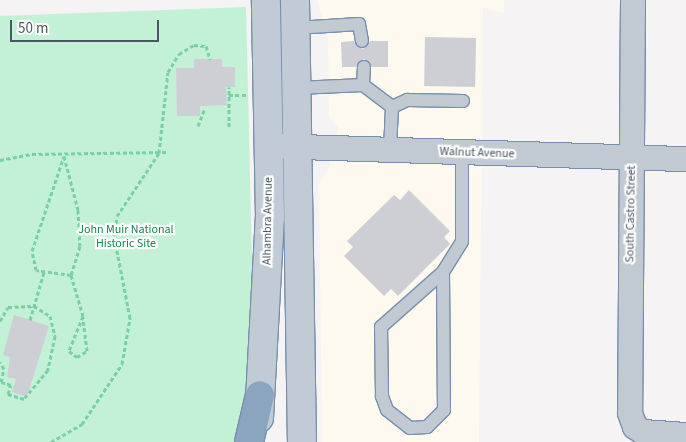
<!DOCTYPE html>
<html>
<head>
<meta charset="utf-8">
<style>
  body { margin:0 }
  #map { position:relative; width:686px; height:442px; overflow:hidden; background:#f5f3f3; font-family:"Source Sans 3",sans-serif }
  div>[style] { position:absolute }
  .commercial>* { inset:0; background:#fdf9ef }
  .green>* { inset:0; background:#c3f1d5 }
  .building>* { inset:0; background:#cdcfd5; transform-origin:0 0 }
  .path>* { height:3px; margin-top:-1.5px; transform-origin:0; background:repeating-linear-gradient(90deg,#7ad0a6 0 4px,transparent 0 6.5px) }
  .roads { filter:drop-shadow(1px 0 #7690ad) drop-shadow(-1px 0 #7690ad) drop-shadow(0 1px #7690ad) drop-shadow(0 -1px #7690ad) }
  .service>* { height:12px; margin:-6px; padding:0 6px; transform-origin:6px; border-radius:6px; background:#c1cad2 }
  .minor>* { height:24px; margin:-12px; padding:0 12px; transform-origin:12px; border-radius:12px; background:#c1cad2 }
  .secondary>* { height:28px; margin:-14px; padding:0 14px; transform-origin:14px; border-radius:14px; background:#c1cbd6 }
  .motorway>* { height:28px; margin:-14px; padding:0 14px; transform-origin:14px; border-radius:14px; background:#8ba5c1 }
  span { translate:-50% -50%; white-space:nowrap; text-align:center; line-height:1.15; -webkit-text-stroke:4.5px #fff; paint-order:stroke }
  .street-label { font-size:12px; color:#4a5661 }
  .park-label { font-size:12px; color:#17864f }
  .scale { position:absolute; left:10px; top:20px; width:149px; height:22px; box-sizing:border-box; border:2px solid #4a5661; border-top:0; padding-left:6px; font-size:15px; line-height:18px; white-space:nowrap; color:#4a5661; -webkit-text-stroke:4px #fff; paint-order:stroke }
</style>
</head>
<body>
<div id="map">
  <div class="commercial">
    <i style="clip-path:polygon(317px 0,504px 0,504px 13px,483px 8px,479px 442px,322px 442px,319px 183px,329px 169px,338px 127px,329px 117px,328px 38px)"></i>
  </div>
  <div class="green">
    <i style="clip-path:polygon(246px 7px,253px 301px,247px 396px,234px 442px,0 442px,0 16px)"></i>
  </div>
  <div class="building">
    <i style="left:425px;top:37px;width:51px;height:49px;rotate:1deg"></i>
    <i style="clip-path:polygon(354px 41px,363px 49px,370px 41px,388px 41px,388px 67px,372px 67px,364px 59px,356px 67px,342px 67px,341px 42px)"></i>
    <i style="clip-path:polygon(194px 59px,222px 59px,222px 67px,235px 67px,235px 87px,226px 87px,227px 105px,200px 106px,200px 116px,177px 116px,176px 68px,194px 68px)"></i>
    <i style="clip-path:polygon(409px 190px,450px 231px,444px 237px,450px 244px,398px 296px,391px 289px,384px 296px,344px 256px,353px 247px,347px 241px,394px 195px,400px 200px)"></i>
    <i style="clip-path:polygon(14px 315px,49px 326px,27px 397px,12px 392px,16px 379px,7px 377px,10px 357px,3px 355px)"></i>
  </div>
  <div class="path">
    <i style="left:229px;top:95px;width:17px"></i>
    <i style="left:198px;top:126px;width:19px;rotate:-69deg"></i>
    <i style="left:229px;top:127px;width:40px;rotate:-90deg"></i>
    <i style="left:64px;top:156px;width:56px;rotate:75.5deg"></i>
    <i style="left:78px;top:210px;width:36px;rotate:87deg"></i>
    <i style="left:80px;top:246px;width:30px;rotate:107deg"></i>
    <i style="left:71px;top:275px;width:35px;rotate:-172deg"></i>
    <i style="left:36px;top:270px;width:19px;rotate:-102deg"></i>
    <i style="left:32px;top:251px;width:100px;rotate:-71.4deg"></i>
    <i style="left:0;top:160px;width:33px;rotate:-11deg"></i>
    <i style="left:32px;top:154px;width:136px;rotate:-0.8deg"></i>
    <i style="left:71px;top:275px;width:43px;rotate:73.7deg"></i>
    <i style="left:83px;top:316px;width:38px;rotate:112deg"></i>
    <i style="left:69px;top:351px;width:10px;rotate:37deg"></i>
    <i style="left:77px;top:357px;width:12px;rotate:-31deg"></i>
    <i style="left:87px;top:351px;width:35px;rotate:-97deg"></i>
    <i style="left:30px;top:320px;width:50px;rotate:-73.7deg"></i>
    <i style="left:0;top:321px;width:16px;rotate:-60deg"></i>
    <i style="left:8px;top:307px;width:26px;rotate:-2deg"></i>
    <i style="left:34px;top:306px;width:19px;rotate:32deg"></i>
    <i style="left:50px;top:316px;width:21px;rotate:76deg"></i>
    <i style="left:55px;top:336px;width:35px;rotate:102deg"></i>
    <i style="left:48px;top:370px;width:38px;rotate:130deg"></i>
    <i style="left:24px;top:399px;width:17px;rotate:-163deg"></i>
    <i style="left:8px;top:394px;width:9px;rotate:-72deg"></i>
    <i style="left:11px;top:385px;width:10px;rotate:-163deg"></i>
    <i style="left:1px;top:382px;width:13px;rotate:-77deg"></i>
    <i style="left:4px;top:369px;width:8px;rotate:-120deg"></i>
    <i style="left:51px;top:442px;width:36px;rotate:-30deg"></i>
    <i style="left:82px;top:424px;width:72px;rotate:-56.3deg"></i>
    <i style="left:122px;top:364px;width:47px;rotate:-80.1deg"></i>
    <i style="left:130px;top:318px;width:84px;rotate:-101deg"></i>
    <i style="left:114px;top:236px;width:20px;rotate:-81deg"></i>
    <i style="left:117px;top:216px;width:76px;rotate:-56.3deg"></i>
    <i style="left:159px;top:153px;width:81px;rotate:-83.7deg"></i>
    <i style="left:168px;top:72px;width:21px;rotate:-59deg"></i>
    <i style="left:179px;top:54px;width:17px;rotate:-31deg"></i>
    <i style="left:194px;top:45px;width:12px;rotate:5deg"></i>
    <i style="left:206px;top:46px;width:14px;rotate:73deg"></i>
  </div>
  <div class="roads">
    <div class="service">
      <i style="left:296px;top:28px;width:63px;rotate:-3.6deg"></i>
      <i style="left:359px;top:24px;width:17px;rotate:80deg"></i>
      <i style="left:363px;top:85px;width:36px;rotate:37deg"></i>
      <i style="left:392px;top:107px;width:42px;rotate:92.7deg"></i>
      <i style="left:297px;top:88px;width:66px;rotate:-2.6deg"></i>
      <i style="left:363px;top:85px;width:18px;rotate:-87deg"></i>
      <i style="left:392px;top:107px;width:17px;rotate:-25deg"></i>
      <i style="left:407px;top:100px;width:56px;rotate:1deg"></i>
      <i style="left:443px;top:272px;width:138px;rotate:89.6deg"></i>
      <i style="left:444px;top:410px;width:24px;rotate:135deg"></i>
      <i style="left:427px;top:427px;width:17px;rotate:177deg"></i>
      <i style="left:410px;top:428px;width:29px;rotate:-142deg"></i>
      <i style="left:387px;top:410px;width:15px;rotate:-110deg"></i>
      <i style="left:382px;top:396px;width:69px;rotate:-90.8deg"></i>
      <i style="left:381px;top:327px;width:83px;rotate:-41.6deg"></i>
      <i style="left:443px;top:272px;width:36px;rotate:-58deg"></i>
      <i style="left:462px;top:241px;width:87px;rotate:-90deg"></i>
    </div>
    <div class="minor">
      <i style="left:633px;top:0;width:413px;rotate:90.4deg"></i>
      <i style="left:630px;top:413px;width:15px;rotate:70deg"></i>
      <i style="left:635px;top:427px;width:9px;rotate:32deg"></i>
      <i style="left:643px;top:432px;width:43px;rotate:4deg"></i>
      <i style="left:268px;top:146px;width:418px;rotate:1.8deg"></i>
    </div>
    <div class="secondary">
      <i style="left:295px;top:0;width:442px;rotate:89.1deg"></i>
      <i style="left:259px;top:418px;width:201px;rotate:-86.9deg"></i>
      <i style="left:270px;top:217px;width:217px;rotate:-91.1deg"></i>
    </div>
    <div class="motorway">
      <i style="left:249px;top:442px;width:48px;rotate:-76.8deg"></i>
    </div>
  </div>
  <div class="street-label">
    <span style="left:477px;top:153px;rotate:2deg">Walnut Avenue</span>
    <span style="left:631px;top:214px;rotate:-89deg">South Castro Street</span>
    <span style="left:268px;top:221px;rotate:-89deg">Alhambra Avenue</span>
  </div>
  <div class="park-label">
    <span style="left:126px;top:237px">John Muir National<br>Historic Site</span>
  </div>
  <div class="scale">50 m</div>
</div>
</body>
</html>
